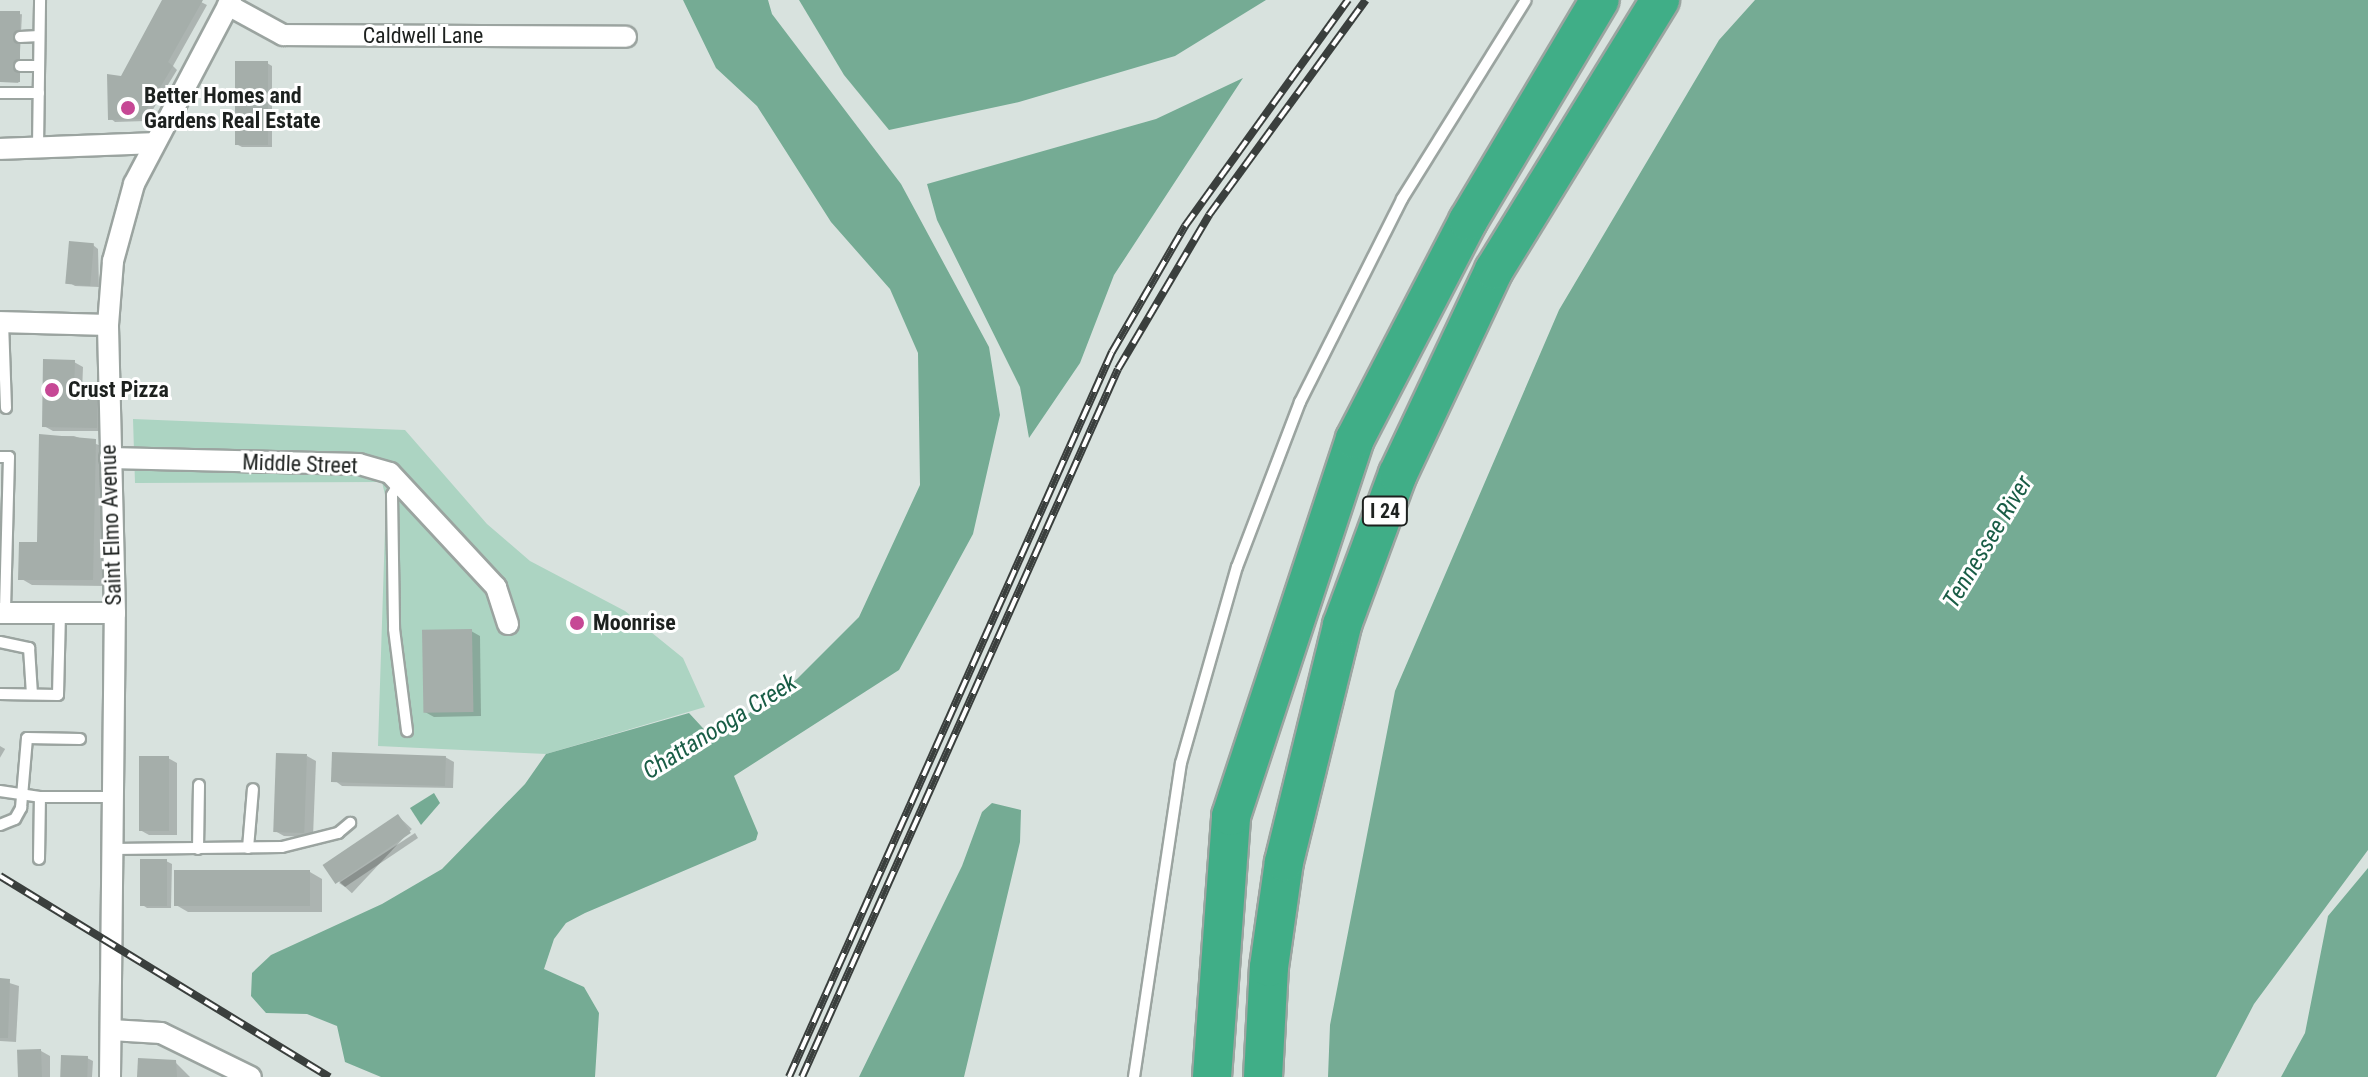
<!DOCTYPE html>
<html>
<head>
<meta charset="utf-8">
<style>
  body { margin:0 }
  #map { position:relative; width:2368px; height:1077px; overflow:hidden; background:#d8e2de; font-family:"Roboto Condensed",sans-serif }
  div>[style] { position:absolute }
  .green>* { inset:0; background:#acd4c2 }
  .forest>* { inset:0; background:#75ab94 }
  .shadow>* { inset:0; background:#0003; transform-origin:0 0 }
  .building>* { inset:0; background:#a5aeaa; transform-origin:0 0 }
  .roads { filter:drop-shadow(2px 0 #9ba4a0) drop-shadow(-2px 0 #9ba4a0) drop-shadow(0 2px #9ba4a0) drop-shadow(0 -2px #9ba4a0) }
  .lane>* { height:10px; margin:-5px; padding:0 5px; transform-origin:5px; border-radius:5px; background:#fff }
  .street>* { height:20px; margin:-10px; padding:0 10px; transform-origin:10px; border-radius:10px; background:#fff }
  .highway>* { height:38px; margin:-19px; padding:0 19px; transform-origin:19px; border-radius:19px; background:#40ae87 }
  .rail>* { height:8px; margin-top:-4px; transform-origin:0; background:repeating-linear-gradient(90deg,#fff 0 15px,#3a3f3d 0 30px); box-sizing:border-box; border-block:2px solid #3a3f3d }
  .dots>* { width:22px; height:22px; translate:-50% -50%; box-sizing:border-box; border:4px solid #fff; border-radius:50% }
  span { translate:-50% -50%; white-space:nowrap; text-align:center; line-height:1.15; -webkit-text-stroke:6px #fff; paint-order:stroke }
  .shield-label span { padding:2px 6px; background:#fff; border:2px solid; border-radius:6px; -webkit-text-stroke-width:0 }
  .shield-label { font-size:20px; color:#1d211f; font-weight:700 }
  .street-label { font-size:22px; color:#1d211f }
  .poi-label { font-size:22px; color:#1d211f; font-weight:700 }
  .left { translate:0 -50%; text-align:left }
  .water-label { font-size:24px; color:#195d46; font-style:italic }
</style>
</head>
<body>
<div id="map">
  <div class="green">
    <i style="clip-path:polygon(133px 419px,405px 430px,487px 524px,530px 561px,625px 611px,683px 658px,705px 707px,546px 754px,378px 746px,386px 499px,382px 482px,135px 483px)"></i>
  </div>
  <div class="forest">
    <i style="clip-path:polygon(683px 0,768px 0,772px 14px,901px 184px,989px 347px,1000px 415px,973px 534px,899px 670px,734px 776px,758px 833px,756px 840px,585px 913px,566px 923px,554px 939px,544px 969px,584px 987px,599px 1013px,595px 1077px,381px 1077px,345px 1062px,337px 1026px,307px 1014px,266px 1013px,251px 996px,252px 973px,271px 955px,382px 904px,442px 869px,525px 784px,546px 754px,689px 713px,713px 739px,797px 679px,859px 617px,920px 485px,918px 353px,890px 289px,831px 222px,757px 106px,716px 68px)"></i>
    <i style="clip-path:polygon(799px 0,1266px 0,1175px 56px,1019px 102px,889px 130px,844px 75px)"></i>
    <i style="clip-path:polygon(1755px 0,2368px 0,2368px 850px,2254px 1004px,2216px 1077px,1328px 1077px,1330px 1025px,1395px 691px,1559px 310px,1719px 40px)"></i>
    <i style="clip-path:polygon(1243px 78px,1114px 275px,1080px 363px,1029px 438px,1020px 387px,937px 220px,927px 184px,1156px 119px)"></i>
    <i style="clip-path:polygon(434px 793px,440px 803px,421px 825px,410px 808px)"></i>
    <i style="clip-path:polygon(992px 803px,1021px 810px,1020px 842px,964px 1077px,859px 1077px,962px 866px,982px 812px)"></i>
    <i style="clip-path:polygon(2368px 868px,2368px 1077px,2281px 1077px,2305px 1033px,2328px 916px)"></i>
  </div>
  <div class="shadow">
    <i style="clip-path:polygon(164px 0,197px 0,207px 5px,173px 66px,177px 70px,146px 121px,115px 122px,110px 118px,122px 78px)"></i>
    <i style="left:0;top:13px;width:22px;height:69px;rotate:3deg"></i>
    <i style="clip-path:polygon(267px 63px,272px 66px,272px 147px,242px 147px,236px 144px)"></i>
    <i style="clip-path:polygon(93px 245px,98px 249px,99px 287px,75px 286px,70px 283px)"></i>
    <i style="clip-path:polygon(74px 362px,83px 367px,82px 393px,106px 398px,106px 431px,53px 431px,44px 426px)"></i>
    <i style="clip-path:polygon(41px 436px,74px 436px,107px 448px,105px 586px,32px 585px,20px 578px,39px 544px)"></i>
    <i style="clip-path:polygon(471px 631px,480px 636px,481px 716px,434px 717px,425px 712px)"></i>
    <i style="left:0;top:746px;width:6px;height:24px;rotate:31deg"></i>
    <i style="clip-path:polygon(307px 756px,316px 761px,313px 837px,284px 836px,275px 831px)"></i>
    <i style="clip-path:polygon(445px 757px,454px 762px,453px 788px,342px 786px,334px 780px)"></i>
    <i style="clip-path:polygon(168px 758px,177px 763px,177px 835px,149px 835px,140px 830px)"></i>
    <i style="left:398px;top:816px;width:19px;height:88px;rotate:43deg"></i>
    <i style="clip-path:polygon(415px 833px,418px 838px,345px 887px,339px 883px)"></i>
    <i style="clip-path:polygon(166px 861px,172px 864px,171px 908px,147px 908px,141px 904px)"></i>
    <i style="clip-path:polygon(310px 872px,322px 879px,322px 912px,188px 912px,176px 905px)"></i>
    <i style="clip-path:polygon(0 980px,19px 986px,16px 1042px,0 1041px)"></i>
    <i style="clip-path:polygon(41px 1051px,50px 1056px,50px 1077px,20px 1077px)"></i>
    <i style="clip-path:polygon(87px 1058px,93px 1061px,92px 1077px,62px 1077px)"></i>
    <i style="clip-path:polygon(175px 1062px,190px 1077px,139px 1077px)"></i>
  </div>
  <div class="building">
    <i style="clip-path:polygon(162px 0,203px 0,168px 62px,173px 66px,141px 119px,108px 120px,107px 74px,121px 76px)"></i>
    <i style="left:0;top:11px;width:20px;height:71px"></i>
    <i style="left:235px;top:61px;width:33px;height:84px"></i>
    <i style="left:69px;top:241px;width:25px;height:43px;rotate:5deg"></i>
    <i style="clip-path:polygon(43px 359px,75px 360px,74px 391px,98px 391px,97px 428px,42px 427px)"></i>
    <i style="clip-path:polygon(39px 434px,96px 439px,93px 580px,18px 580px,19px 542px,37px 542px)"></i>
    <i style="left:472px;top:629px;width:83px;height:50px;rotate:89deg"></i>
    <i style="left:332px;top:752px;width:114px;height:30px;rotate:2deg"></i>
    <i style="left:276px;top:753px;width:31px;height:79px;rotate:2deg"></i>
    <i style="left:139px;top:756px;width:30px;height:75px"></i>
    <i style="left:398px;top:814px;width:23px;height:91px;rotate:56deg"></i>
    <i style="left:140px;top:859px;width:27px;height:47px"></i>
    <i style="left:174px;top:870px;width:136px;height:36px"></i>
    <i style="clip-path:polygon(0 978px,10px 979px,8px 1038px,0 1038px)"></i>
    <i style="left:41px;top:1049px;width:28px;height:24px;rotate:88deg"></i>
    <i style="left:61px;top:1055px;width:27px;height:22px;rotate:2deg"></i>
    <i style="clip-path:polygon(138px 1058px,176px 1060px,177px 1077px,137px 1077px)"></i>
  </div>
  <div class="roads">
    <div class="lane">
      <i style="left:20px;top:37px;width:19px;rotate:-3deg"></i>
      <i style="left:20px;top:66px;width:19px"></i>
      <i style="left:0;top:93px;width:39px"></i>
      <i style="left:38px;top:147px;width:147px;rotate:-89.2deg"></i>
      <i style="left:3px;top:322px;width:86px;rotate:88deg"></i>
      <i style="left:0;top:457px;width:9px"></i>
      <i style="left:9px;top:457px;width:156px;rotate:91.5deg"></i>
      <i style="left:399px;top:483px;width:14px;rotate:120deg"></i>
      <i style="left:392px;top:495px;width:134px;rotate:89.1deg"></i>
      <i style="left:394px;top:629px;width:103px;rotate:82.7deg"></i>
      <i style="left:0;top:642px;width:30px;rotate:12deg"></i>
      <i style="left:29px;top:648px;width:46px;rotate:86.3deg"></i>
      <i style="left:0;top:694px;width:58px;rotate:1deg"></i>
      <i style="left:58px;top:695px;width:82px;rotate:-88.6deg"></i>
      <i style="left:0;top:791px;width:40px;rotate:8.5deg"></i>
      <i style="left:0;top:825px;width:16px;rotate:-22deg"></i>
      <i style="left:15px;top:819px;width:13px;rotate:-61deg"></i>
      <i style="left:21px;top:808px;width:70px;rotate:-85.1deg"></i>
      <i style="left:27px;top:738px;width:53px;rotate:1.1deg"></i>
      <i style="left:248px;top:848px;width:59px;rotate:-85.2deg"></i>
      <i style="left:113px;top:849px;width:169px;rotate:-0.7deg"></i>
      <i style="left:282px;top:847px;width:58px;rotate:-14deg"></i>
      <i style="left:338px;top:833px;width:16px;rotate:-40deg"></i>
      <i style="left:198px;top:849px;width:64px;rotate:-89.1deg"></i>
      <i style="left:39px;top:859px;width:62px;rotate:-89.1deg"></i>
      <i style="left:40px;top:797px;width:73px"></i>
      <i style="left:1134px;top:1077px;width:317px;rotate:-81.5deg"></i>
      <i style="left:1181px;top:763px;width:204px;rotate:-74.1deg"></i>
      <i style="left:1237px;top:567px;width:177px;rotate:-69.1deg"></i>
      <i style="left:1300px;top:402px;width:227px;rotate:-63.3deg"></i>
      <i style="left:1402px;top:199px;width:234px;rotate:-58.1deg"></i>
    </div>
    <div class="street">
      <i style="left:228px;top:5px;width:63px;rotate:28.6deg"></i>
      <i style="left:283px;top:35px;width:343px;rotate:0.3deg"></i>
      <i style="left:0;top:149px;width:154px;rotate:-2.2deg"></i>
      <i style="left:0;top:322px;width:108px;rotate:1.6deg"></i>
      <i style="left:110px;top:458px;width:249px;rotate:1.4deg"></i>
      <i style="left:359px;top:464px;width:32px;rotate:16deg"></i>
      <i style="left:390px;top:473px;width:156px;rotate:47.1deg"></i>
      <i style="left:496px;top:587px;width:39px;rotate:72deg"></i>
      <i style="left:0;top:613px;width:115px"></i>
      <i style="left:111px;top:1030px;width:50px;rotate:3.4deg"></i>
      <i style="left:161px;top:1033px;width:100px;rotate:26.1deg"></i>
      <i style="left:110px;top:1077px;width:464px;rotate:-89.4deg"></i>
      <i style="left:115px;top:613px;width:288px;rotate:-91.4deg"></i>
      <i style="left:108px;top:325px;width:64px;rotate:-85.5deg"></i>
      <i style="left:113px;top:261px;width:80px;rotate:-74.7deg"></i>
      <i style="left:134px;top:184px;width:208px;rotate:-62.2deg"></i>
    </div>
    <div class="highway">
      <i style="left:1212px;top:1077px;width:262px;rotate:-85.8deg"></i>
      <i style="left:1231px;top:816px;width:397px;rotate:-71.8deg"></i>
      <i style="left:1355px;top:439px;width:246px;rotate:-62.6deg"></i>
      <i style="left:1468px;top:221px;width:257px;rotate:-59.2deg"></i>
      <i style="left:1263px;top:1077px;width:110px;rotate:-86.9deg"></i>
      <i style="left:1269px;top:967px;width:106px;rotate:-81.9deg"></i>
      <i style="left:1284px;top:862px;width:244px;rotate:-76.2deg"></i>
      <i style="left:1342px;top:625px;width:161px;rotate:-69.7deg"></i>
      <i style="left:1398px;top:474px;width:225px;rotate:-64.8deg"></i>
      <i style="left:1494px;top:270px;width:317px;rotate:-58.4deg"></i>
    </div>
  </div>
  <div class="rail">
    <i style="left:0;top:876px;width:386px;rotate:31.4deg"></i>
    <i style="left:789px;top:1077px;width:794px;rotate:-65.99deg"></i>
    <i style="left:1112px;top:352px;width:146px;rotate:-59.9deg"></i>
    <i style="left:1185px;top:226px;width:279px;rotate:-54.2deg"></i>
    <i style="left:802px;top:1077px;width:775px;rotate:-65.95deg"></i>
    <i style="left:1118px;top:369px;width:179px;rotate:-59.4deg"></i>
    <i style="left:1209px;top:215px;width:266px;rotate:-53.9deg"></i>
  </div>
  <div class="dots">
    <i style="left:128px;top:108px;background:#c64895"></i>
    <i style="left:52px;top:390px;background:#c64895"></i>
    <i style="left:577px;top:623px;background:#c64895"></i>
  </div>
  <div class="shield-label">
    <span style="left:1385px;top:511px">I 24</span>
  </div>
  <div class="street-label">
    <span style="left:423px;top:36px">Caldwell Lane</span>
    <span style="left:300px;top:464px;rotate:2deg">Middle Street</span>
    <span style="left:111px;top:525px;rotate:-92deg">Saint Elmo Avenue</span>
  </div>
  <div class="poi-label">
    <span class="left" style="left:144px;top:108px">Better Homes and<br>Gardens Real Estate</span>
    <span class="left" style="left:68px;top:390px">Crust Pizza</span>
    <span class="left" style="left:593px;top:623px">Moonrise</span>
  </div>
  <div class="water-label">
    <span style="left:1988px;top:542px;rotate:-59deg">Tennessee River</span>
    <span style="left:720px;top:727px;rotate:-32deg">Chattanooga Creek</span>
  </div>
</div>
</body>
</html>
